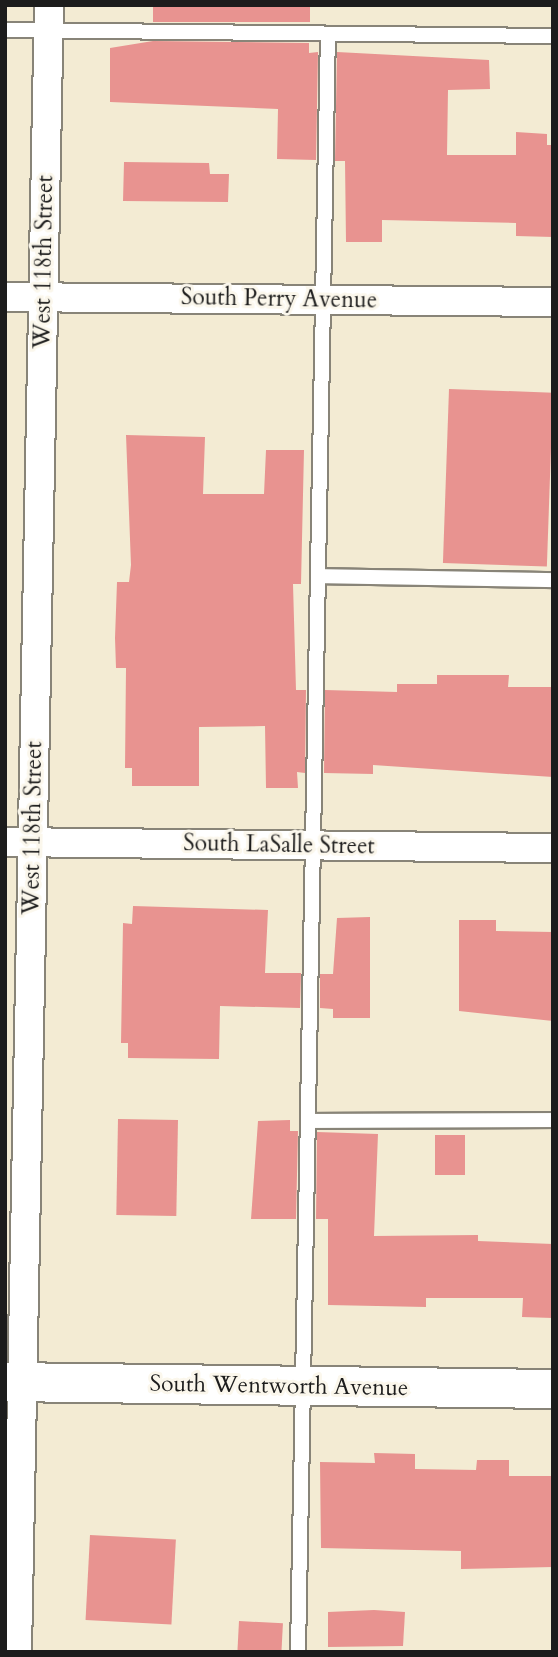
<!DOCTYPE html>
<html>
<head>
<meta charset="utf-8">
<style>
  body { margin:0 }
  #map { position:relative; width:558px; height:1657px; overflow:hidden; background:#f3ebd3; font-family:Cardo,serif }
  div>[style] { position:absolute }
  .building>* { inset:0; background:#e89390; transform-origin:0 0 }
  .roads { filter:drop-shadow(2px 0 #888478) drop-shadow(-2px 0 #888478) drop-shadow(0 2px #888478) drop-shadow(0 -2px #888478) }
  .lane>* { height:14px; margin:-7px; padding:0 7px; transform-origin:7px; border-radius:7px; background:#fff }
  .street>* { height:28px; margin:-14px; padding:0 14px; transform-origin:14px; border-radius:14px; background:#fff }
  .secondary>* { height:38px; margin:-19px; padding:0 19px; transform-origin:19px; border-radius:19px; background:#fff }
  span { translate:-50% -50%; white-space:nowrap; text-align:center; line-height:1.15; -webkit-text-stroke:6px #fbf7ec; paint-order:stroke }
  .street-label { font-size:23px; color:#1c1c1c }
  .frame { position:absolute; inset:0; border:7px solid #1c1c1c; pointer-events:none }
</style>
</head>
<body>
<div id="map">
  <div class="building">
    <i style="left:153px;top:5px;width:157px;height:17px"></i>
    <i style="clip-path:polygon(153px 41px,309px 43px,309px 53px,318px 52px,316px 160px,277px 159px,278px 109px,110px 102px,110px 48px)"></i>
    <i style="clip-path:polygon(337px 52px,489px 60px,490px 89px,448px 90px,447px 155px,516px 155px,516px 132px,547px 134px,547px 145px,553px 145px,553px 237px,516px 236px,516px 223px,382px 220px,382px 242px,346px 242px,345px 161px,335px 161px)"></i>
    <i style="clip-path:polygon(124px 162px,209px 163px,210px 174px,229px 174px,228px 202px,123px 201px)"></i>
    <i style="left:449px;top:389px;width:104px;height:174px;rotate:2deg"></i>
    <i style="clip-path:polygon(126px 435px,205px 437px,203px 494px,264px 494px,266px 450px,304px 450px,301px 584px,293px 584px,296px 690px,306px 690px,305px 773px,297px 772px,298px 788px,266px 788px,265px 726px,199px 727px,199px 786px,132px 786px,132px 768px,125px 768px,126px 668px,116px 668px,115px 638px,117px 582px,129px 582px,131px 565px)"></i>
    <i style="clip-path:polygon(437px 675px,509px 675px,508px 687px,553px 687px,553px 777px,373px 765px,373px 774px,324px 773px,325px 690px,397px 692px,397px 684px,437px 684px)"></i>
    <i style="clip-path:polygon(133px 906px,268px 910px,265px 973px,301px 973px,300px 1008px,220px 1006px,219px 1059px,128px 1058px,128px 1043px,121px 1043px,123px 923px,132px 924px)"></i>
    <i style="clip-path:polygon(370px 917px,370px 1018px,333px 1018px,333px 1009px,320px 1008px,320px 974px,333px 974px,337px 918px)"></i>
    <i style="clip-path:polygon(459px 920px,496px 920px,496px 931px,553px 932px,553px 1021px,459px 1011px)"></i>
    <i style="left:118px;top:1119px;width:60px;height:96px;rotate:1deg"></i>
    <i style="clip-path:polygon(290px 1120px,290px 1131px,298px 1131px,296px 1219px,251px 1219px,258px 1121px)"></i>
    <i style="clip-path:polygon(317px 1132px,378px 1134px,374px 1236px,478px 1235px,478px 1241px,553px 1244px,553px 1318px,522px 1317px,523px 1298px,426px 1298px,426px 1307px,328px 1305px,328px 1219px,316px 1219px)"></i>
    <i style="left:435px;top:1135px;width:30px;height:40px"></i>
    <i style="clip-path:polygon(374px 1453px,415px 1454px,415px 1469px,476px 1470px,477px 1460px,509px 1460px,509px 1476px,553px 1476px,553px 1567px,461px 1569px,461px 1551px,321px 1548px,320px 1462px,375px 1463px)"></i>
    <i style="left:90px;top:1535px;width:86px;height:85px;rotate:3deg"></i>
    <i style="clip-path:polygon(374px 1610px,405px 1612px,403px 1646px,328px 1647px,328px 1612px)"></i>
    <i style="left:239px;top:1621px;width:44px;height:31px;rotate:3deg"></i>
  </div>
  <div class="roads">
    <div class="lane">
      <i style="left:5px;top:30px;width:548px;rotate:0.63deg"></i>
      <i style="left:319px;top:576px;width:234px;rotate:1deg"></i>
      <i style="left:308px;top:1121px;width:245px;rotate:-0.2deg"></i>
      <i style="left:298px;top:1652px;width:1618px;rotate:-88.94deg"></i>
    </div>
    <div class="street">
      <i style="left:5px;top:297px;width:548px;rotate:0.52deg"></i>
      <i style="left:5px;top:842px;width:548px;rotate:0.63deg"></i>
      <i style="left:17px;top:1652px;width:1647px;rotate:-88.89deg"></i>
    </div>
    <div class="secondary">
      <i style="left:5px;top:1382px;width:548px;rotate:0.73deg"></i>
    </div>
  </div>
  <div class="street-label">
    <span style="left:44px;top:262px;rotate:-89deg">West 118th Street</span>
    <span style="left:279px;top:299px;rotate:1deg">South Perry Avenue</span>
    <span style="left:33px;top:828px;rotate:-89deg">West 118th Street</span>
    <span style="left:279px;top:845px;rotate:1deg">South LaSalle Street</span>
    <span style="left:279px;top:1386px;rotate:1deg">South Wentworth Avenue</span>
  </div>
  <div class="frame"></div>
</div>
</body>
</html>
